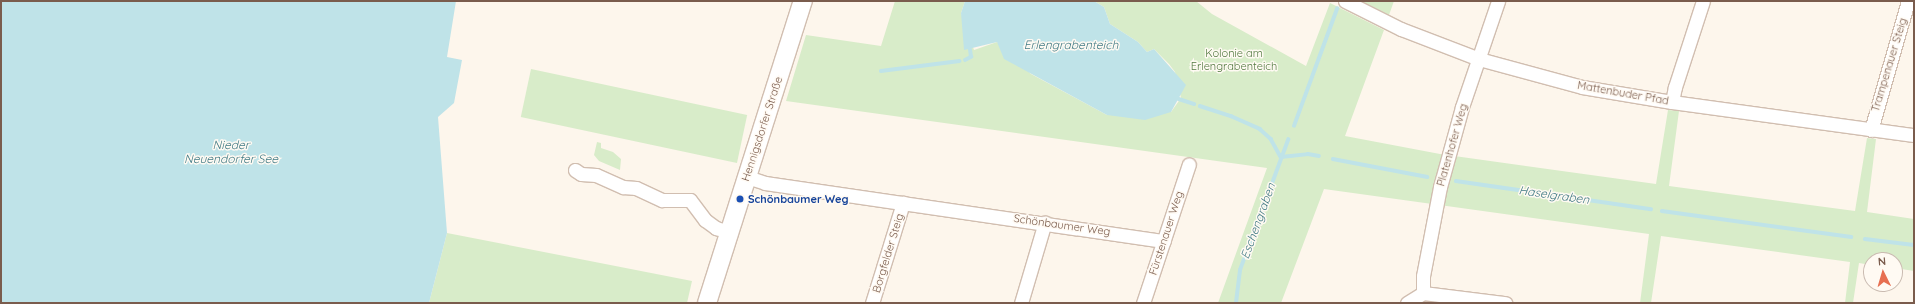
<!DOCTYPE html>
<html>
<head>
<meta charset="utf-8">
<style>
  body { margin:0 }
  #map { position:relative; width:1915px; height:304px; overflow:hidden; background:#fdf6ec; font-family:Quicksand,sans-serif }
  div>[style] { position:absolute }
  .green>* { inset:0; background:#d8ecc9; transform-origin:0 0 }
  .water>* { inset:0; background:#bfe3e8 }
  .stream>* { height:3.5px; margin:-1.75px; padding:0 1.75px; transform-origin:1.75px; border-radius:1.75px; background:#bfe3e8 }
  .roads { filter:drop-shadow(1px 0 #d1beb0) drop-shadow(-1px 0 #d1beb0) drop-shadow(0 1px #d1beb0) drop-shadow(0 -1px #d1beb0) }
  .minor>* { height:13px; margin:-6.5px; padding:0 6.5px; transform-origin:6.5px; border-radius:6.5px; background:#fff }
  .secondary>* { height:18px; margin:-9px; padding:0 9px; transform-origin:9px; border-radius:9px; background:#fff }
  .dots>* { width:11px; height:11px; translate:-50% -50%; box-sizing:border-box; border:2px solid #fffaf3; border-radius:50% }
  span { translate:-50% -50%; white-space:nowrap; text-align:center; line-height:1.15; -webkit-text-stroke:3px #fffaf3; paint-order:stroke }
  .park-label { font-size:11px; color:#537a41 }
  .street-label { font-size:11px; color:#7a5c4d }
  .transit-label { font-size:11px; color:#164399; font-weight:700 }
  .left { translate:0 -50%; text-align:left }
  .water-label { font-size:12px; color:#437c86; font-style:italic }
  .frame { position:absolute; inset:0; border:2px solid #7a5c4d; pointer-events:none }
  .north { position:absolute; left:1863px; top:252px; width:40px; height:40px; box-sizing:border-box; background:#fffaf3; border:1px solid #cabbb1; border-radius:50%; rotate:355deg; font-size:11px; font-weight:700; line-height:16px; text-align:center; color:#7a5c4d }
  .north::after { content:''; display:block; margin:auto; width:14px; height:18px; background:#e76f51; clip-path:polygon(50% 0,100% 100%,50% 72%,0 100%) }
</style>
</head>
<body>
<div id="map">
  <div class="green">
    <i style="clip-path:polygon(895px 1px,965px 1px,961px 13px,974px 50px,997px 42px,1031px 74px,1107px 115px,1171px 112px,1181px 98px,1175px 72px,1169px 64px,1154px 49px,1147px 52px,1138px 42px,1110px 24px,1104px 7px,1094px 1px,1196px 1px,1212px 14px,1306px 66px,1330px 3px,1384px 30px,1345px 136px,1440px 154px,1656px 184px,1668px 110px,1679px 111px,1669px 186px,1855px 211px,1867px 138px,1876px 139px,1867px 212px,1914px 219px,1914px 271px,1895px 268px,1895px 260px,1871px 260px,1871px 265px,1859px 263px,1853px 303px,1845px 303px,1850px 262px,1661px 236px,1651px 303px,1640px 303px,1649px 234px,1324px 189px,1281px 303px,1218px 303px,1267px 168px,786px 101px,806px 35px,881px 46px)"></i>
    <i style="clip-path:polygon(1361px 1px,1394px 1px,1389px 15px)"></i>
    <i style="left:531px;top:69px;width:221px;height:49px;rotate:12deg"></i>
    <i style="clip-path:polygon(597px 142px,601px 143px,601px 148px,613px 152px,621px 159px,620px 170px,599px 161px,594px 155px)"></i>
    <i style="clip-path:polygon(447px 233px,692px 281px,687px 303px,429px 303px)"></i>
  </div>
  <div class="water">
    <i style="clip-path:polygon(1px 1px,456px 1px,447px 57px,462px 60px,454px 103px,438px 117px,447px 233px,429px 303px,1px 303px)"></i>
    <i style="clip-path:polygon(965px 1px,1094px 1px,1104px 7px,1110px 24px,1138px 42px,1147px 52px,1154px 49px,1186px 85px,1171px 112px,1145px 120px,1107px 115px,1004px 59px,997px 42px,964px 50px,961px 13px)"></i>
  </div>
  <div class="stream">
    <i style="left:965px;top:60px;width:7px;rotate:-27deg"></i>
    <i style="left:971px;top:57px;width:7px;rotate:-98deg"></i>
    <i style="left:881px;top:71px;width:79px;rotate:-7.3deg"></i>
    <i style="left:1179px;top:99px;width:16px;rotate:18deg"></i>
    <i style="left:1200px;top:106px;width:33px;rotate:18deg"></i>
    <i style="left:1231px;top:116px;width:32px;rotate:24deg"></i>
    <i style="left:1260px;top:129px;width:15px;rotate:42deg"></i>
    <i style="left:1271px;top:139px;width:21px;rotate:61deg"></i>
    <i style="left:1281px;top:157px;width:27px;rotate:-6deg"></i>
    <i style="left:1308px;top:154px;width:11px;rotate:10deg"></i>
    <i style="left:1294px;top:126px;width:125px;rotate:-69.8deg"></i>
    <i style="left:1333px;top:159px;width:96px;rotate:10.8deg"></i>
    <i style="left:1456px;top:181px;width:197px;rotate:8.2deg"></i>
    <i style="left:1662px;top:211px;width:191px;rotate:7.8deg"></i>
    <i style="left:1865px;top:239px;width:49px;rotate:7deg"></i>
    <i style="left:1236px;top:303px;width:33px;rotate:-83deg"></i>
    <i style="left:1240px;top:270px;width:139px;rotate:-69.7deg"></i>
  </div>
  <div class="roads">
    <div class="minor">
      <i style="left:1345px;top:1px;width:63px;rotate:26.6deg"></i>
      <i style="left:1401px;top:29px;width:84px;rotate:21deg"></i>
      <i style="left:1479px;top:59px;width:107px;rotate:15.2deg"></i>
      <i style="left:1582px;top:87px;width:91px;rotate:9.5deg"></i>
      <i style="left:1672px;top:102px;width:244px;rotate:7.8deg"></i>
      <i style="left:1672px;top:102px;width:15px;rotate:-79deg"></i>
      <i style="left:1675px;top:87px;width:90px;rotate:-72deg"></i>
      <i style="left:1871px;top:130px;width:134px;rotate:-74deg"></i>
      <i style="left:575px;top:170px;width:7px;rotate:34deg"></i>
      <i style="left:581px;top:174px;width:15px;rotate:4deg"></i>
      <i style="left:596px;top:175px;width:30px;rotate:24deg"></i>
      <i style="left:623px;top:187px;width:13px;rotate:4deg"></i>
      <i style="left:636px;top:188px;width:29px;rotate:25deg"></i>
      <i style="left:662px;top:200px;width:28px"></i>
      <i style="left:690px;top:200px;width:25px;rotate:53deg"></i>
      <i style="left:705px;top:220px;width:14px;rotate:36deg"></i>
      <i style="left:716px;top:228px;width:15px;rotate:16deg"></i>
      <i style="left:747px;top:177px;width:19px;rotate:18deg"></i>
      <i style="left:765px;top:183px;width:403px;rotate:8.3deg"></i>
      <i style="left:1423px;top:293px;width:17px;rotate:-90deg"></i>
      <i style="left:1423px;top:276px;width:91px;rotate:-79.2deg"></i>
      <i style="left:1440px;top:187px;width:83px;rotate:-74.6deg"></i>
      <i style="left:1462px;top:107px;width:112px;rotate:-71.2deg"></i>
      <i style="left:872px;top:303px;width:105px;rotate:-72.8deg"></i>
      <i style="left:1021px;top:303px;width:84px;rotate:-73.5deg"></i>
      <i style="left:1143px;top:303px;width:146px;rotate:-71.7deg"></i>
      <i style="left:1407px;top:303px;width:19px;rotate:-32deg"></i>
      <i style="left:1423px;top:293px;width:83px;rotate:7deg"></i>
    </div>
    <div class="secondary">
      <i style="left:707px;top:303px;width:317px;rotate:-72.4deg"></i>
    </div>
  </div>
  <div class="dots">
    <i style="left:740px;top:199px;background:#1a4fb4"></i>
  </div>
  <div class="park-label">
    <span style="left:1234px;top:60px">Kolonie am<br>Erlengrabenteich</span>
  </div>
  <div class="street-label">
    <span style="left:1889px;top:65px;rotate:-73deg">Trampenauer Steig</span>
    <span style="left:1623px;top:93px;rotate:10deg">Mattenbuder Pfad</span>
    <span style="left:762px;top:129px;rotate:-72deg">Hennigsdorfer Straße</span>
    <span style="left:1452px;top:145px;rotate:-74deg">Platenhofer Weg</span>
    <span style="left:1062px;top:225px;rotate:8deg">Schönbaumer Weg</span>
    <span style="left:1166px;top:233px;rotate:-72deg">Fürstenauer Weg</span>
    <span style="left:888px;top:253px;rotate:-73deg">Borgfelder Steig</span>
  </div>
  <div class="transit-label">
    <span class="left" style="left:748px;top:199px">Schönbaumer Weg</span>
  </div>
  <div class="water-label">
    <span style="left:1071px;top:45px">Erlengrabenteich</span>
    <span style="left:231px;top:152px">Nieder<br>Neuendorfer See</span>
    <span style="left:1554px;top:195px;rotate:8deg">Haselgraben</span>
    <span style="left:1258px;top:221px;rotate:-70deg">Eschengraben</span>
  </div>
  <div class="frame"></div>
  <div class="north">N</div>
</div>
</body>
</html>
